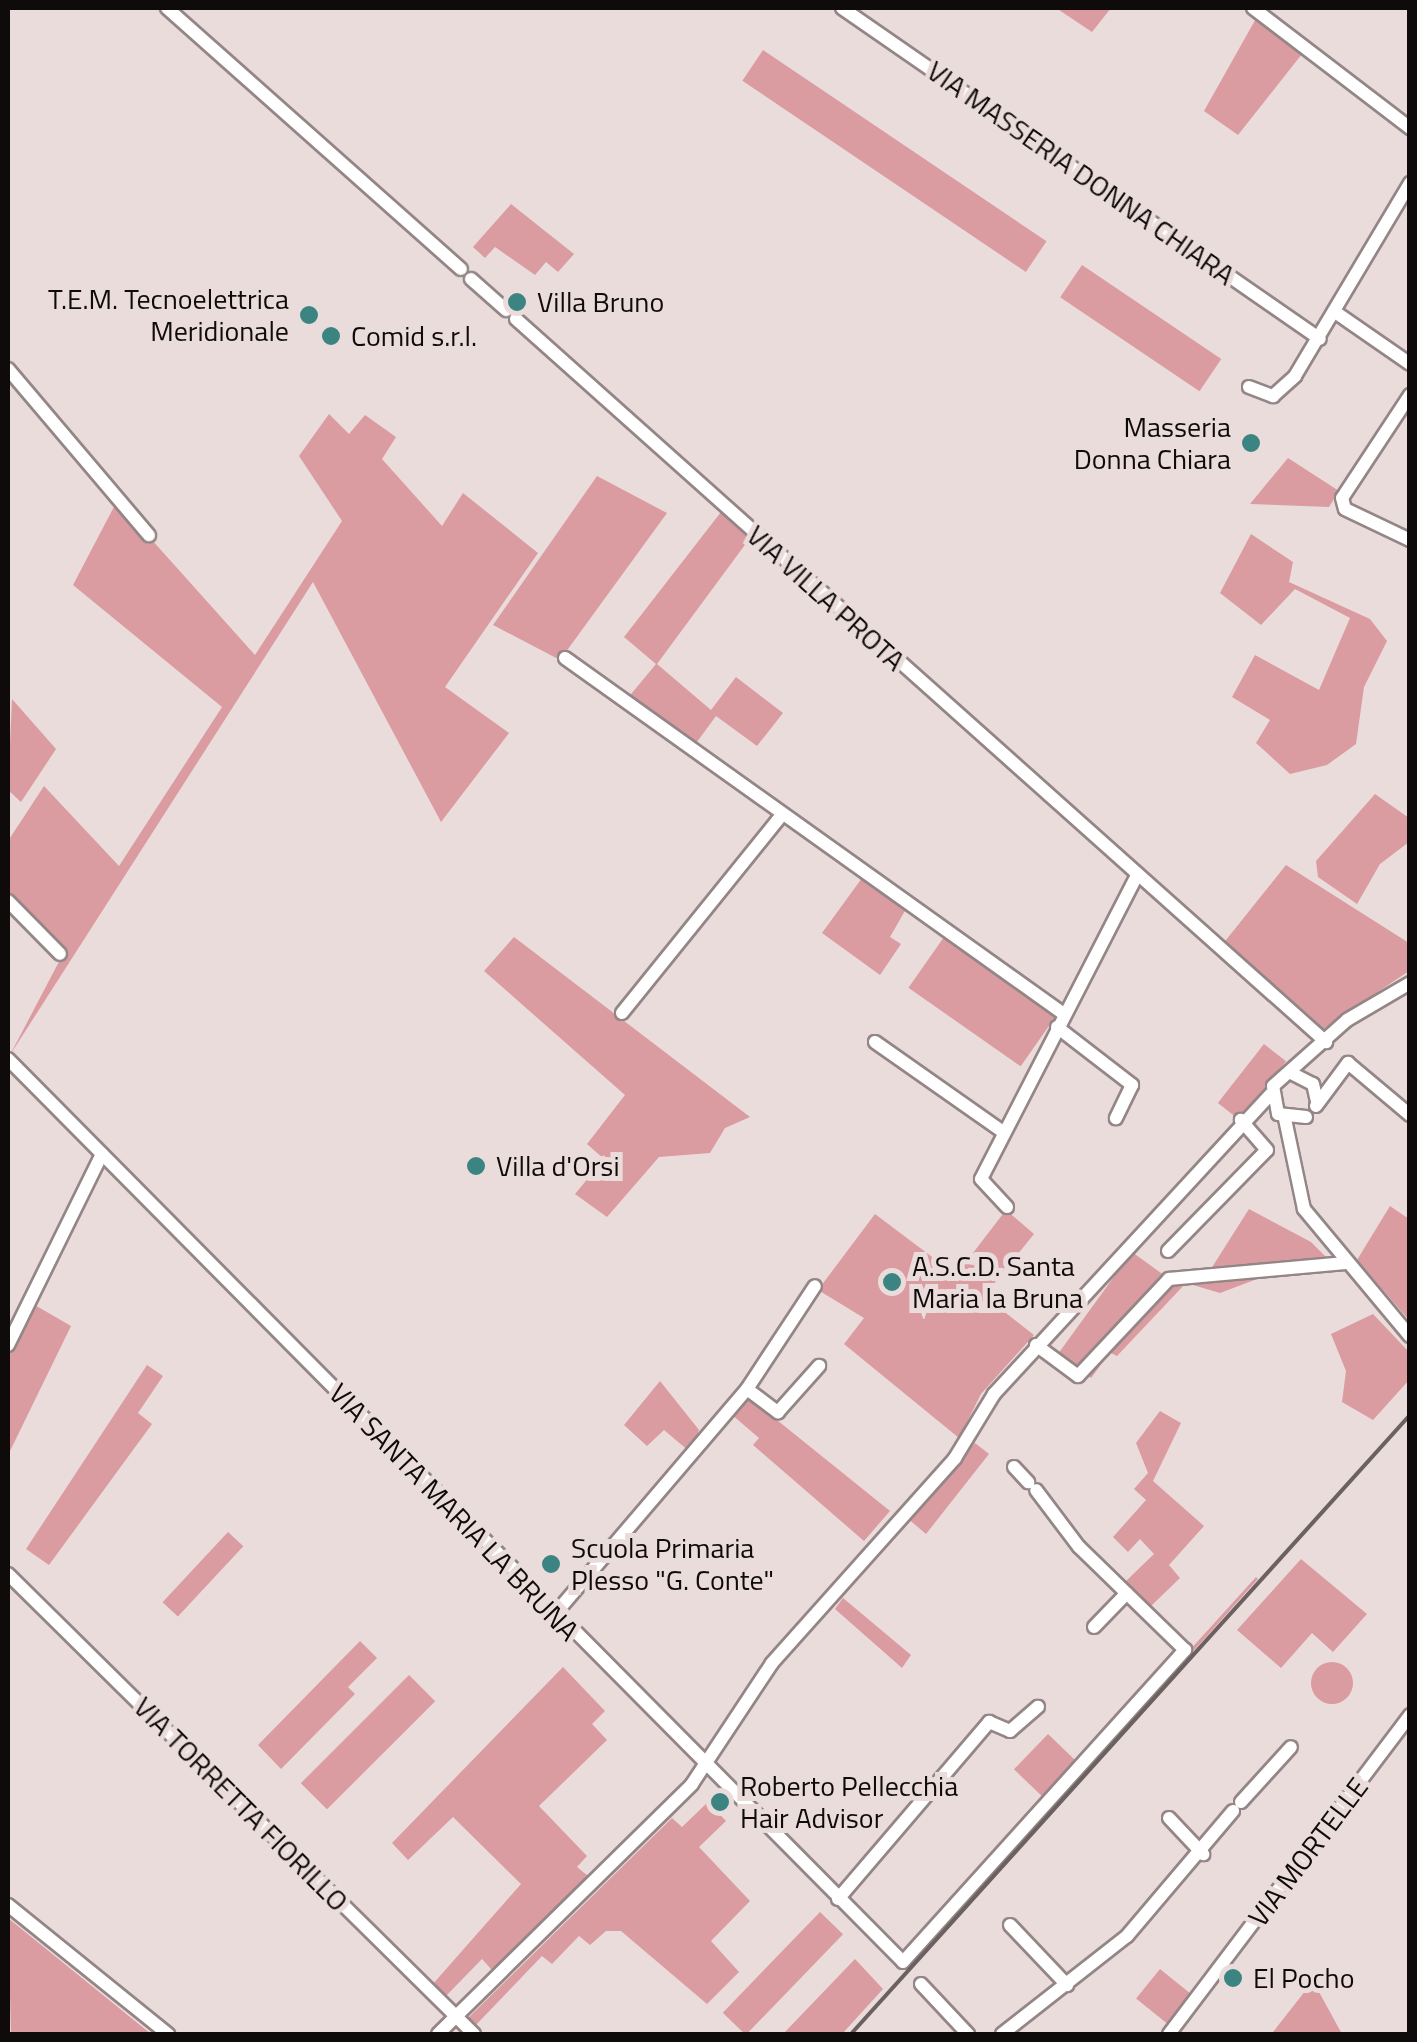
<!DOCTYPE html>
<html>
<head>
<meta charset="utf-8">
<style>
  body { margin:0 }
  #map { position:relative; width:1417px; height:2042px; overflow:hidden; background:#ebdcdc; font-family:"Titillium Web",sans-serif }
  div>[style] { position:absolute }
  .green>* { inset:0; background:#da9ba1; transform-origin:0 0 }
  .round { border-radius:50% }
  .roads { filter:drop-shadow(2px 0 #948687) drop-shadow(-2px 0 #948687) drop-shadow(0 2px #948687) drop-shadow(0 -2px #948687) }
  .minor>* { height:12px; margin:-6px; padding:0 6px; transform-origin:6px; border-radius:6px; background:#fff }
  .rail>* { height:4px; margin:-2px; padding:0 2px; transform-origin:2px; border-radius:2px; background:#6b6161 }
  .dots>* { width:28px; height:28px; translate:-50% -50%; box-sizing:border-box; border:5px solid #ebdcdc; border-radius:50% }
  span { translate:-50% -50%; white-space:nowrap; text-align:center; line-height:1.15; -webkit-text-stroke:10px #ebdcdc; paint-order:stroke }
  .street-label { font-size:28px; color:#100b0b }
  .poi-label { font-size:28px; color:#100b0b }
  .right { translate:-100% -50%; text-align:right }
  .left { translate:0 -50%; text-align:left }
  .frame { position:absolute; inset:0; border:10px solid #100b0b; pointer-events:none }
</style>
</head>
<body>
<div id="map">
  <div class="green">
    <i style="clip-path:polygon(1056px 8px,1111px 8px,1092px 32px)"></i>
    <i style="clip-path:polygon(1258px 15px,1306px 49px,1238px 135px,1204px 111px)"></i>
    <i style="left:763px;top:50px;width:342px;height:37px;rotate:34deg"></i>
    <i style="clip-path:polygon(511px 204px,574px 254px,558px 272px,546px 262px,535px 275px,495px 247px,485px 258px,473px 247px)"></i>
    <i style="left:1082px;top:265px;width:168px;height:39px;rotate:34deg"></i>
    <i style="clip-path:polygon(329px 414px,349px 434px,365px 415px,396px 437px,382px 459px,442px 526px,463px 493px,538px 553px,445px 687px,509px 733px,441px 822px,313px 582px,10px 1055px,63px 954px,8px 897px,8px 841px,44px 786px,119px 866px,222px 707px,73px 585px,117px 501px,255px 655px,342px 521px,299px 456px)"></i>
    <i style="clip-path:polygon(1288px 458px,1339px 491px,1329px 507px,1250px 504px)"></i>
    <i style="clip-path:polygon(597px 476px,667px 513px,560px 660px,493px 625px)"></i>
    <i style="clip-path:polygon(721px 512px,750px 538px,657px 664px,711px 710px,736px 677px,783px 713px,757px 746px,716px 716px,694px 746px,627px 699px,656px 664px,624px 637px)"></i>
    <i style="clip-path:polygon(1251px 534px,1293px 562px,1289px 582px,1370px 619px,1387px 641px,1364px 687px,1356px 744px,1327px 765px,1290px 774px,1256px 743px,1270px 720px,1232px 697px,1255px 655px,1319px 690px,1350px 618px,1295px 589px,1261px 625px,1220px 593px)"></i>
    <i style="clip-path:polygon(12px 699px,56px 749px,21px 802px,8px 790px)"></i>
    <i style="clip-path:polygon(1375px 794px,1409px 818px,1409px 842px,1380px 864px,1357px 904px,1318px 877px,1316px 861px)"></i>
    <i style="clip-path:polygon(1286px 865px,1409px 943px,1409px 971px,1323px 1029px,1222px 945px)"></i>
    <i style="clip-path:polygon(862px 878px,906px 909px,890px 937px,901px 944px,880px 975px,822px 933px)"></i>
    <i style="clip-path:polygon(514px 937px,750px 1117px,725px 1128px,710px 1153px,659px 1157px,607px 1217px,575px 1194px,604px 1159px,587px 1144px,625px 1095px,484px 971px)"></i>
    <i style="left:944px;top:937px;width:137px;height:62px;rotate:35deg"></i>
    <i style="left:1264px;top:1044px;width:28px;height:75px;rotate:38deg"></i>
    <i style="clip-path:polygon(1390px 1206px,1409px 1219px,1409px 1320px,1357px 1260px)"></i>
    <i style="clip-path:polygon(1249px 1209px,1311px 1242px,1329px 1260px,1209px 1272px)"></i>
    <i style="clip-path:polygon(1006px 1210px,1034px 1234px,984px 1296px,1034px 1335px,981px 1394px,959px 1438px,844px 1344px,864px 1318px,818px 1290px,875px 1214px,956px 1275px)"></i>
    <i style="left:1132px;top:1252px;width:41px;height:126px;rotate:36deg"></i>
    <i style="clip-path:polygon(1265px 1276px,1220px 1293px,1186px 1283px,1117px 1356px,1109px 1352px,1174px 1282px)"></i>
    <i style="clip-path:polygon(33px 1304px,71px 1326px,10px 1451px,8px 1356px)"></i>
    <i style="clip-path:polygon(1373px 1314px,1409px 1352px,1410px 1379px,1373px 1420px,1342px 1402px,1346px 1371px,1331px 1334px)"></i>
    <i style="clip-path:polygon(147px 1365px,163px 1376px,138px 1413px,152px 1424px,49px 1565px,26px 1549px)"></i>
    <i style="clip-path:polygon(660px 1381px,699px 1430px,690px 1452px,664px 1430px,647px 1446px,624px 1425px)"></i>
    <i style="clip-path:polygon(747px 1396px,890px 1511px,864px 1541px,753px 1445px,759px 1438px,731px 1414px)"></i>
    <i style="clip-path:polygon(1160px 1411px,1181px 1423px,1153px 1481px,1204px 1526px,1169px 1565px,1180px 1578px,1149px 1608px,1124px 1583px,1154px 1554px,1140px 1539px,1128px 1552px,1113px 1537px,1146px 1500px,1134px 1489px,1148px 1473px,1136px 1443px)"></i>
    <i style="clip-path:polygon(975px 1443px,989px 1454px,926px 1534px,906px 1517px)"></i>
    <i style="left:228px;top:1532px;width:21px;height:96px;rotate:43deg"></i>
    <i style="clip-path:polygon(1301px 1559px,1367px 1614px,1333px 1652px,1312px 1633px,1281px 1668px,1237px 1630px)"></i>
    <i style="clip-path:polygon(1256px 1577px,1258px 1579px,913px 1964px,909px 1960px)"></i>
    <i style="clip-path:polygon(843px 1598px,911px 1655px,902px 1668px,835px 1609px)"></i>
    <i style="clip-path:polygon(360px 1641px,377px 1658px,348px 1687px,355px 1694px,281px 1769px,258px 1745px)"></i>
    <i class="round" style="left:1311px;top:1662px;width:42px;height:42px"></i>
    <i style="clip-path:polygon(563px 1667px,605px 1711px,592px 1724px,607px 1740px,539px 1806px,587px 1856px,577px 1867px,588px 1876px,492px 1970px,482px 1959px,444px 1998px,432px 1985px,521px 1884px,453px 1817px,408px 1860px,392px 1843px)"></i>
    <i style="left:409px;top:1675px;width:37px;height:153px;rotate:45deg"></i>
    <i style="left:1048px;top:1734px;width:43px;height:49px;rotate:44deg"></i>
    <i style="clip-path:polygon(708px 1802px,726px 1821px,699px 1847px,750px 1901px,711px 1941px,739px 1972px,707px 2004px,621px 1931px,606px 1931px,590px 1945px,579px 1936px,552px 1964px,542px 1956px,473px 2028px,466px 2020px,672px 1818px,682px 1827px)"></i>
    <i style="left:820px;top:1912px;width:32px;height:140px;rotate:44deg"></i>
    <i style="clip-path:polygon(8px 1918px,151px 2034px,11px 2034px)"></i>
    <i style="clip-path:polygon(855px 1959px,883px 1989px,842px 2034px,783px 2034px)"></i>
    <i style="left:1160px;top:1969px;width:45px;height:38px;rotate:39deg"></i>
    <i style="clip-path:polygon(1313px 1981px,1342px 2034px,1276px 2034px,1273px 2032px)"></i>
  </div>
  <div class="roads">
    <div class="minor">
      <i style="left:167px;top:8px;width:393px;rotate:41.6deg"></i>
      <i style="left:842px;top:8px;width:581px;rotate:34.7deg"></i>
      <i style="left:1253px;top:8px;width:198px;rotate:37.4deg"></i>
      <i style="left:471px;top:279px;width:47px;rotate:41.5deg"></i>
      <i style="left:1335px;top:312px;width:91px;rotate:34.7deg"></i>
      <i style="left:516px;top:319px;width:1086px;rotate:41.75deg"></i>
      <i style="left:8px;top:369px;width:218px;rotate:49.7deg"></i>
      <i style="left:1249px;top:387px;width:26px;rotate:21deg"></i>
      <i style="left:1273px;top:396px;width:30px;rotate:-42deg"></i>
      <i style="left:1295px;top:376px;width:225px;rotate:-59.2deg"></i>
      <i style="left:1410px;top:395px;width:123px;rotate:123.4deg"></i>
      <i style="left:1342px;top:498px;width:11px;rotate:75deg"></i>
      <i style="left:1345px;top:509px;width:72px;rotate:25.5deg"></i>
      <i style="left:565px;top:658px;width:613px;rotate:35.51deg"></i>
      <i style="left:8px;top:901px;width:74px;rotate:45.5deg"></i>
      <i style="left:622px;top:1013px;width:255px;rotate:-51.1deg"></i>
      <i style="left:1057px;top:1027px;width:95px;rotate:37.7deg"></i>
      <i style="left:1132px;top:1085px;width:37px;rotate:116deg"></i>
      <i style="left:875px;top:1042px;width:156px;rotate:35.1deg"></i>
      <i style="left:8px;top:1059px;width:1271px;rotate:45.25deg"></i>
      <i style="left:903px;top:1962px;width:421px;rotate:-47.9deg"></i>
      <i style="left:1185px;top:1650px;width:148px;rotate:-135.8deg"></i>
      <i style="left:1079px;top:1547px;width:71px;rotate:-127deg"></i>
      <i style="left:1293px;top:1074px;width:22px;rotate:27deg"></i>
      <i style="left:1313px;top:1084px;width:17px;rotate:77deg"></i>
      <i style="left:1316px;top:1106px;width:54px;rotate:-53.3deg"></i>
      <i style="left:1348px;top:1063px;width:81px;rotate:40deg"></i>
      <i style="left:1306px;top:1117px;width:28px;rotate:-174deg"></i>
      <i style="left:1278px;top:1114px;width:28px;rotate:-100deg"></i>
      <i style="left:1273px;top:1086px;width:99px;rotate:-41.7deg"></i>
      <i style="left:1347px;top:1020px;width:73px;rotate:-30.4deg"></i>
      <i style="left:1285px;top:1119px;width:92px;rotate:78.1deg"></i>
      <i style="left:1304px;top:1209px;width:165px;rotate:50.2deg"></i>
      <i style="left:1007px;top:1207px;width:38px;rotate:-133deg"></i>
      <i style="left:981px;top:1179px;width:342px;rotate:-62.8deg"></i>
      <i style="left:1168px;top:1251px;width:141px;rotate:-45.6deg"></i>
      <i style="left:1267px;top:1150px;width:40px;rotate:-131deg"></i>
      <i style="left:8px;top:1345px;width:213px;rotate:-63.8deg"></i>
      <i style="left:1036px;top:1345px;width:52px;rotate:36.4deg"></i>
      <i style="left:1078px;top:1376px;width:133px;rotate:-46.8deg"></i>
      <i style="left:1169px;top:1279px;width:177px;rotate:-5.2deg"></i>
      <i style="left:747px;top:1389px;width:39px;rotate:37deg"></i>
      <i style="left:778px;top:1412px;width:62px;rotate:-48.3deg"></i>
      <i style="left:1014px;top:1467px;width:21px;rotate:47deg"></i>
      <i style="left:8px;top:1574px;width:655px;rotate:44.63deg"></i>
      <i style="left:554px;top:1615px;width:297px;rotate:-49.5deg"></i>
      <i style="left:747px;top:1389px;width:123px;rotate:-56.6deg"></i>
      <i style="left:1094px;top:1627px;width:47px;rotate:-45.9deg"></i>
      <i style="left:1241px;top:1802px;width:74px;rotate:-47.7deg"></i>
      <i style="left:1169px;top:1818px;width:50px;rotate:46.6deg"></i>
      <i style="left:838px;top:1899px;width:233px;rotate:-49.5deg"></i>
      <i style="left:989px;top:1722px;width:23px;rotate:23deg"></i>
      <i style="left:1010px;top:1731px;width:37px;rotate:-41deg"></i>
      <i style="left:8px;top:1905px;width:206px;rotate:38.9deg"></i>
      <i style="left:1010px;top:1925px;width:83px;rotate:46.5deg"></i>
      <i style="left:921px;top:1984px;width:69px;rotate:46.8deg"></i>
      <i style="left:438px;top:2034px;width:356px;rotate:-44.5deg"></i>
      <i style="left:692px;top:1784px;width:145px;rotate:-56.5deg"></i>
      <i style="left:772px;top:1663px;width:275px;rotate:-48.2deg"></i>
      <i style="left:955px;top:1458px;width:75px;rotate:-58.6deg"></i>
      <i style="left:994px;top:1394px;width:408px;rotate:-47.3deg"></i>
      <i style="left:1002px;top:2034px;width:159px;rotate:-38.1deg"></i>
      <i style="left:1127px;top:1936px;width:164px;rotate:-49.7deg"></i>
      <i style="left:1169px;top:2034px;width:400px;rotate:-52.9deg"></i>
    </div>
  </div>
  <div class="rail">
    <i style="left:851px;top:2034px;width:834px;rotate:-47.92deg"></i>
  </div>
  <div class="dots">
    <i style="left:517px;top:302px;background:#3c8482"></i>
    <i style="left:309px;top:315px;background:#3c8482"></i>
    <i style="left:331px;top:336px;background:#3c8482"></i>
    <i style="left:1251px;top:443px;background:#3c8482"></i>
    <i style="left:476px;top:1166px;background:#3c8482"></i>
    <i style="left:892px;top:1282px;background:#3c8482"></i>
    <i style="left:551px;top:1564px;background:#3c8482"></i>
    <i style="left:720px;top:1802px;background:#3c8482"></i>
    <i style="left:1233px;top:1978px;background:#3c8482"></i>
  </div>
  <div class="street-label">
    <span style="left:1081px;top:173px;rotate:35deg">VIA MASSERIA DONNA CHIARA</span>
    <span style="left:826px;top:598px;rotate:42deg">VIA VILLA PROTA</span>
    <span style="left:454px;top:1512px;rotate:46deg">VIA SANTA MARIA LA BRUNA</span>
    <span style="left:241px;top:1804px;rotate:45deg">VIA TORRETTA FIORILLO</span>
    <span style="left:1308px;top:1852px;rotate:-53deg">VIA MORTELLE</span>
  </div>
  <div class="poi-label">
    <span class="right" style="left:289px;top:315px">T.E.M. Tecnoelettrica<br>Meridionale</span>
    <span class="left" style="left:537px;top:302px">Villa Bruno</span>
    <span class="left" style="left:351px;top:336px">Comid s.r.l.</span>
    <span class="right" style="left:1231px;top:443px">Masseria<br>Donna Chiara</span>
    <span class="left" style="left:496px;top:1166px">Villa d'Orsi</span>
    <span class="left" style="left:912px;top:1282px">A.S.C.D. Santa<br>Maria la Bruna</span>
    <span class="left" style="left:571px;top:1564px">Scuola Primaria<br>Plesso "G. Conte"</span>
    <span class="left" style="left:740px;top:1802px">Roberto Pellecchia<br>Hair Advisor</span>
    <span class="left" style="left:1253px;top:1978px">El Pocho</span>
  </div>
  <div class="frame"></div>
</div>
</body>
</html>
